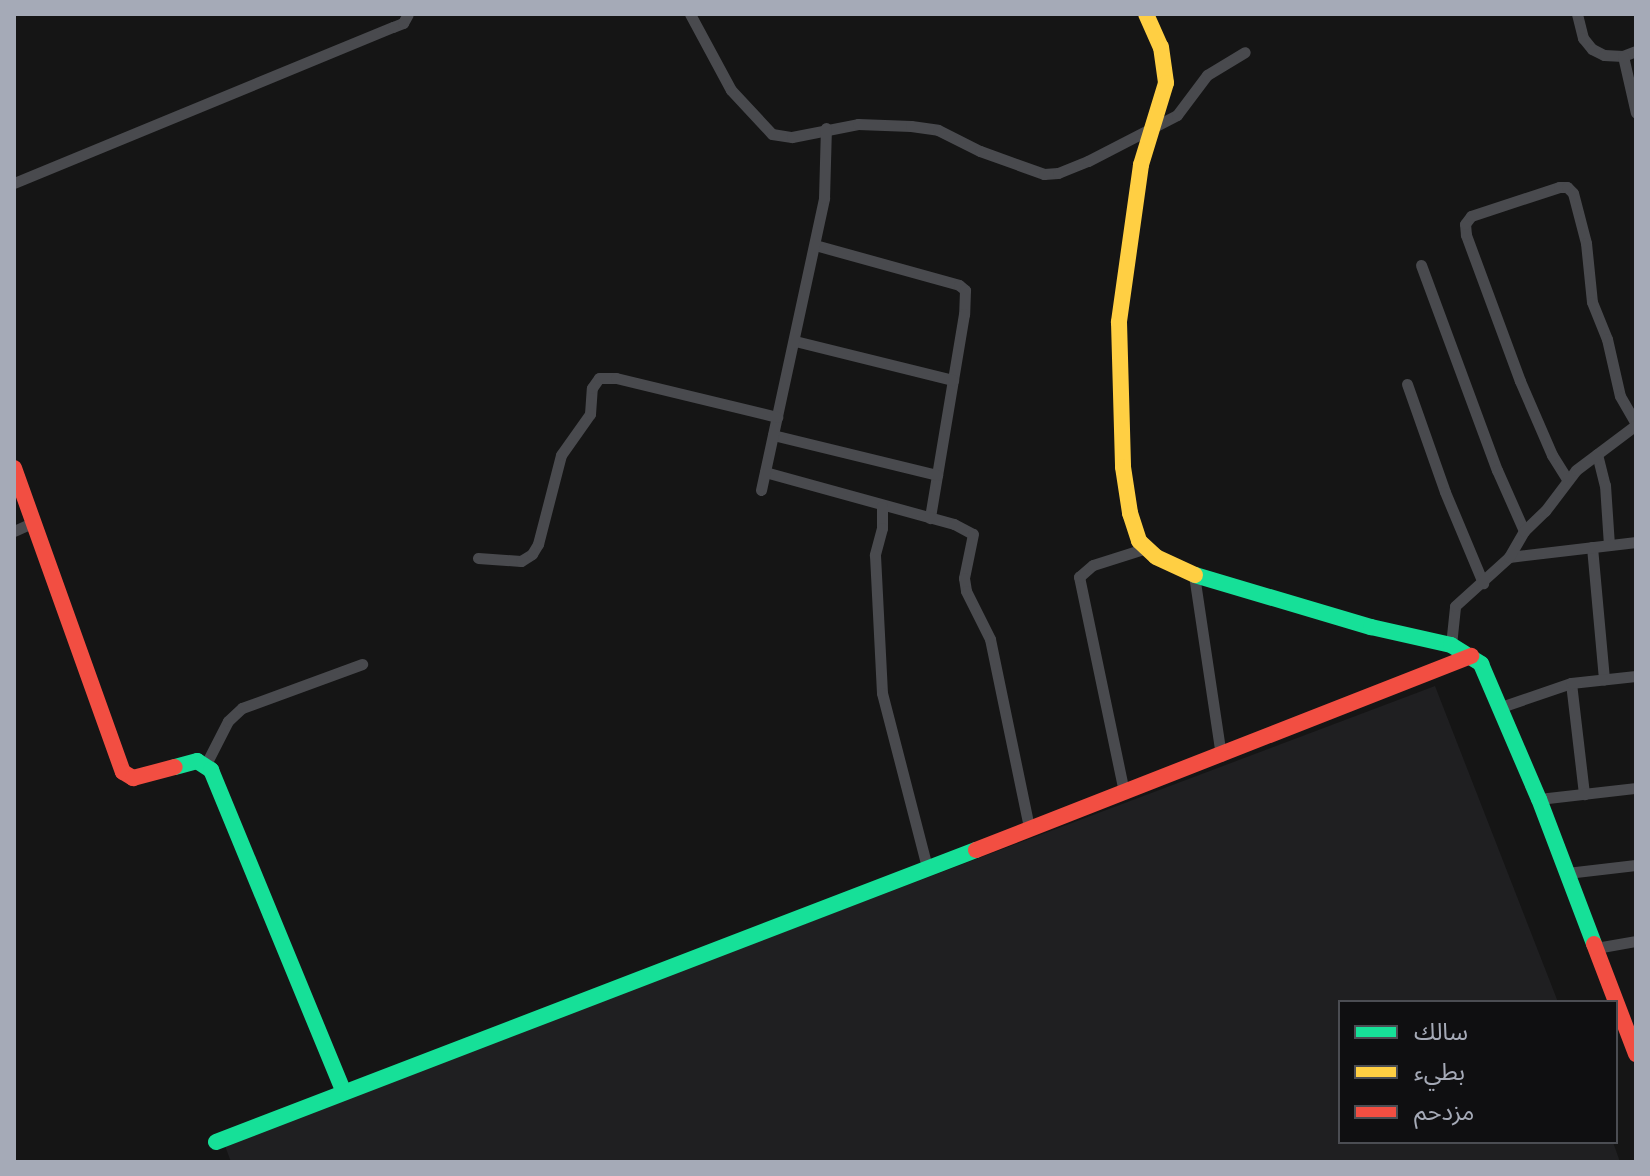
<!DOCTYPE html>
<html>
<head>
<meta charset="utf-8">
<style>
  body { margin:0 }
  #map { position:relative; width:1650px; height:1176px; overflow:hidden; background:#151515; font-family:"Source Sans 3","Noto Sans Arabic",sans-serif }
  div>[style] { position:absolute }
  .built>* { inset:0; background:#1f1f21 }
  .street>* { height:11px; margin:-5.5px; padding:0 5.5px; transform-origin:5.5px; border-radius:5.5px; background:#494a4e }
  .fast>* { height:16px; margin:-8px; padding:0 8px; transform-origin:8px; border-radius:8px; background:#16e098 }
  .slow>* { height:16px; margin:-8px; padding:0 8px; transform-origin:8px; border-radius:8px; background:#ffcf43 }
  .jam>* { height:16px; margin:-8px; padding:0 8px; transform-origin:8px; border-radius:8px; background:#f24e42 }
  span { translate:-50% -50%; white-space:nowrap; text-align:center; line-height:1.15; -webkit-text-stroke:6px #0f0f11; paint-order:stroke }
  .frame { position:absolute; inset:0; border:16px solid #a5aab7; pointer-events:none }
  .legend { position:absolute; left:1338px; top:1000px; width:280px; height:144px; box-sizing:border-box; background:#0f0f11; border:2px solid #4b4d53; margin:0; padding:10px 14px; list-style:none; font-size:24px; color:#a5aab7 }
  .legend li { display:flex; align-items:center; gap:16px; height:40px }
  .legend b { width:40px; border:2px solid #4b4d53 }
</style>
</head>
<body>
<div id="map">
  <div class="built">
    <i style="clip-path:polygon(1435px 686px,1558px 1002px,1340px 1002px,1340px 1142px,1613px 1142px,1620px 1162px,231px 1162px,224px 1143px)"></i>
  </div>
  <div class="street">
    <i style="left:690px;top:14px;width:86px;rotate:61.7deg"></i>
    <i style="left:731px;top:90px;width:60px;rotate:47deg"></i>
    <i style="left:772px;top:134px;width:20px;rotate:9deg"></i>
    <i style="left:792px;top:137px;width:67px;rotate:-11.1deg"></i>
    <i style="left:858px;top:124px;width:53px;rotate:2.2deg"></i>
    <i style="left:911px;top:126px;width:27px;rotate:8deg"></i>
    <i style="left:938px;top:130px;width:47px;rotate:26.6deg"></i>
    <i style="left:980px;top:151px;width:68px;rotate:19.8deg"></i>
    <i style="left:1044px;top:174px;width:14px;rotate:-4deg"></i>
    <i style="left:1058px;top:173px;width:32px;rotate:-22deg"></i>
    <i style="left:1088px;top:161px;width:100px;rotate:-27.3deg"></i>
    <i style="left:1177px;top:115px;width:50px;rotate:-53.1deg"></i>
    <i style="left:1207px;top:75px;width:44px;rotate:-31.2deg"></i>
    <i style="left:1577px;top:14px;width:25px;rotate:76deg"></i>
    <i style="left:1583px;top:38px;width:14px;rotate:51deg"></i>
    <i style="left:1592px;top:49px;width:13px;rotate:27deg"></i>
    <i style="left:1604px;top:55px;width:19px;rotate:3deg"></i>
    <i style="left:1623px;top:56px;width:14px;rotate:-21deg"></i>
    <i style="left:1623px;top:56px;width:58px;rotate:77.2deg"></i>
    <i style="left:14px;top:183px;width:410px;rotate:-22.4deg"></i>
    <i style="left:393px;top:27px;width:11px;rotate:-22deg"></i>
    <i style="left:403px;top:23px;width:10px;rotate:-61deg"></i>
    <i style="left:815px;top:245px;width:149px;rotate:15.5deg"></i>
    <i style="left:959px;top:285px;width:8px;rotate:40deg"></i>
    <i style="left:965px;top:290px;width:24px;rotate:92deg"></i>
    <i style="left:964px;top:314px;width:207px;rotate:99.5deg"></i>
    <i style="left:1421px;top:265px;width:219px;rotate:69.7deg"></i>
    <i style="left:1497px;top:470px;width:67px;rotate:66.1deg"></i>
    <i style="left:795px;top:341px;width:163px;rotate:13.9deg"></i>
    <i style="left:1407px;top:384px;width:114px;rotate:70.6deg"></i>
    <i style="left:1445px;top:492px;width:99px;rotate:67.3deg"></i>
    <i style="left:773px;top:435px;width:169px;rotate:13.7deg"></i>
    <i style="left:1597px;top:454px;width:32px;rotate:76deg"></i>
    <i style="left:1605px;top:485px;width:60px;rotate:86.2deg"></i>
    <i style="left:765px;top:472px;width:196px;rotate:15.4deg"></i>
    <i style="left:954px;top:524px;width:21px;rotate:28deg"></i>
    <i style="left:973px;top:534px;width:45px;rotate:101.6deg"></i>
    <i style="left:964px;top:578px;width:13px;rotate:81deg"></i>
    <i style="left:966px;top:591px;width:54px;rotate:63.4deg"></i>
    <i style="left:990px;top:639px;width:193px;rotate:78.3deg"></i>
    <i style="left:1567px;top:479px;width:28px;rotate:-122deg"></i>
    <i style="left:1552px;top:455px;width:81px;rotate:-113.4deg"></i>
    <i style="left:1520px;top:381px;width:156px;rotate:-110.3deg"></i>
    <i style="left:1466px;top:235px;width:11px;rotate:-95deg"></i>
    <i style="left:1465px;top:224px;width:10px;rotate:-53deg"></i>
    <i style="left:1471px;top:216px;width:93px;rotate:-18.2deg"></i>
    <i style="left:1559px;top:187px;width:8px"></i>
    <i style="left:1567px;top:187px;width:8px;rotate:45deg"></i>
    <i style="left:1573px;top:193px;width:52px;rotate:75.4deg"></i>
    <i style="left:1586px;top:243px;width:59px;rotate:84.2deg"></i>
    <i style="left:1592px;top:302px;width:40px;rotate:68deg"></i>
    <i style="left:1607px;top:339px;width:58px;rotate:77.2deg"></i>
    <i style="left:1620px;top:396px;width:32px;rotate:60deg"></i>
    <i style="left:761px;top:490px;width:299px;rotate:-77.8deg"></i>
    <i style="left:824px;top:198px;width:70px;rotate:-88.4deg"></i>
    <i style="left:882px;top:506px;width:22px;rotate:90deg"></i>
    <i style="left:882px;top:528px;width:28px;rotate:105deg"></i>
    <i style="left:875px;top:555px;width:138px;rotate:87.1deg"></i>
    <i style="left:882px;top:693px;width:180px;rotate:75.5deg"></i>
    <i style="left:14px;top:531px;width:22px;rotate:-24deg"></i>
    <i style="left:1592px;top:547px;width:133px;rotate:84.8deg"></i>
    <i style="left:1509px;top:557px;width:128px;rotate:-6.7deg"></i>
    <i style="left:478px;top:558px;width:43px;rotate:4deg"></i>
    <i style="left:521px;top:561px;width:13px;rotate:-32deg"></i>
    <i style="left:532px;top:554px;width:12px;rotate:-59deg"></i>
    <i style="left:538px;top:544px;width:92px;rotate:-75.5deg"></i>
    <i style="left:561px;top:455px;width:50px;rotate:-54.7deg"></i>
    <i style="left:590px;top:414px;width:26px;rotate:-86deg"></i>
    <i style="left:592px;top:388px;width:12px;rotate:-55deg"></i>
    <i style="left:599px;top:378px;width:17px"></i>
    <i style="left:616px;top:378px;width:166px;rotate:13.6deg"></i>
    <i style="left:1194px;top:575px;width:183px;rotate:81.5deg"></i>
    <i style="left:1451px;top:645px;width:39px;rotate:-84deg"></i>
    <i style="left:1455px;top:606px;width:73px;rotate:-42.2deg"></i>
    <i style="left:1509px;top:557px;width:30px;rotate:-60deg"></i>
    <i style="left:1524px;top:531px;width:29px;rotate:-44deg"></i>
    <i style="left:1545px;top:511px;width:51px;rotate:-52.9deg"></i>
    <i style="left:1576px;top:470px;width:75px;rotate:-36.9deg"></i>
    <i style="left:1571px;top:683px;width:112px;rotate:83.3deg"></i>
    <i style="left:1501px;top:707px;width:74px;rotate:-18.9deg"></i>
    <i style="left:1571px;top:683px;width:65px;rotate:-6.1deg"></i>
    <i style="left:206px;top:764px;width:48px;rotate:-62.9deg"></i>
    <i style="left:228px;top:721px;width:19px;rotate:-43deg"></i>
    <i style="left:242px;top:708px;width:128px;rotate:-20.1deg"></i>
    <i style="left:1124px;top:792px;width:220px;rotate:-101.8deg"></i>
    <i style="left:1079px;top:577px;width:18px;rotate:-41deg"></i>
    <i style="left:1093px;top:565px;width:57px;rotate:-17.5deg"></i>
    <i style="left:1539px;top:799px;width:98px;rotate:-6.5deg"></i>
    <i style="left:1567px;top:873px;width:69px;rotate:-6.6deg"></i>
    <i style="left:1596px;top:948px;width:41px;rotate:-9.9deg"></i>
  </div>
  <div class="fast">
    <i style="left:1195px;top:575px;width:184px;rotate:16.5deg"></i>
    <i style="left:1371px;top:627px;width:82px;rotate:12.7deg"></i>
    <i style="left:1451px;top:645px;width:36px;rotate:32deg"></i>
    <i style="left:1481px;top:664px;width:147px;rotate:66.8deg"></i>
    <i style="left:1539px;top:799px;width:155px;rotate:69.2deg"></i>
    <i style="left:175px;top:767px;width:23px;rotate:-15deg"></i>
    <i style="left:197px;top:761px;width:17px;rotate:33deg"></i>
    <i style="left:211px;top:770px;width:347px;rotate:67.6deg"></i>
    <i style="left:216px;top:1142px;width:814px;rotate:-21.02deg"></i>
  </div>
  <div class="slow">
    <i style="left:1146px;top:14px;width:36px;rotate:66deg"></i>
    <i style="left:1161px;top:47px;width:36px;rotate:82deg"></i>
    <i style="left:1166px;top:83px;width:86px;rotate:107deg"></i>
    <i style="left:1141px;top:165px;width:159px;rotate:98deg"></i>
    <i style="left:1119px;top:322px;width:145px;rotate:88.4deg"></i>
    <i style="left:1123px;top:467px;width:47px;rotate:81.3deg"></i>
    <i style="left:1130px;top:513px;width:29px;rotate:72deg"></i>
    <i style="left:1139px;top:541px;width:23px;rotate:43deg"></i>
    <i style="left:1156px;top:557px;width:43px;rotate:24.8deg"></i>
  </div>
  <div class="jam">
    <i style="left:14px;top:468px;width:323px;rotate:70.3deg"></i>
    <i style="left:123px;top:772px;width:12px;rotate:31deg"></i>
    <i style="left:133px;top:778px;width:43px;rotate:-14.7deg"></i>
    <i style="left:976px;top:850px;width:532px;rotate:-21.4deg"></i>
    <i style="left:1594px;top:944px;width:118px;rotate:69.1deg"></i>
  </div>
  <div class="frame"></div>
  <ul class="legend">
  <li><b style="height:10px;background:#16e098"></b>سالك</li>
  <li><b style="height:10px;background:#ffcf43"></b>بطيء</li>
  <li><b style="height:10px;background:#f24e42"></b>مزدحم</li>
  </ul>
</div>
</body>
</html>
